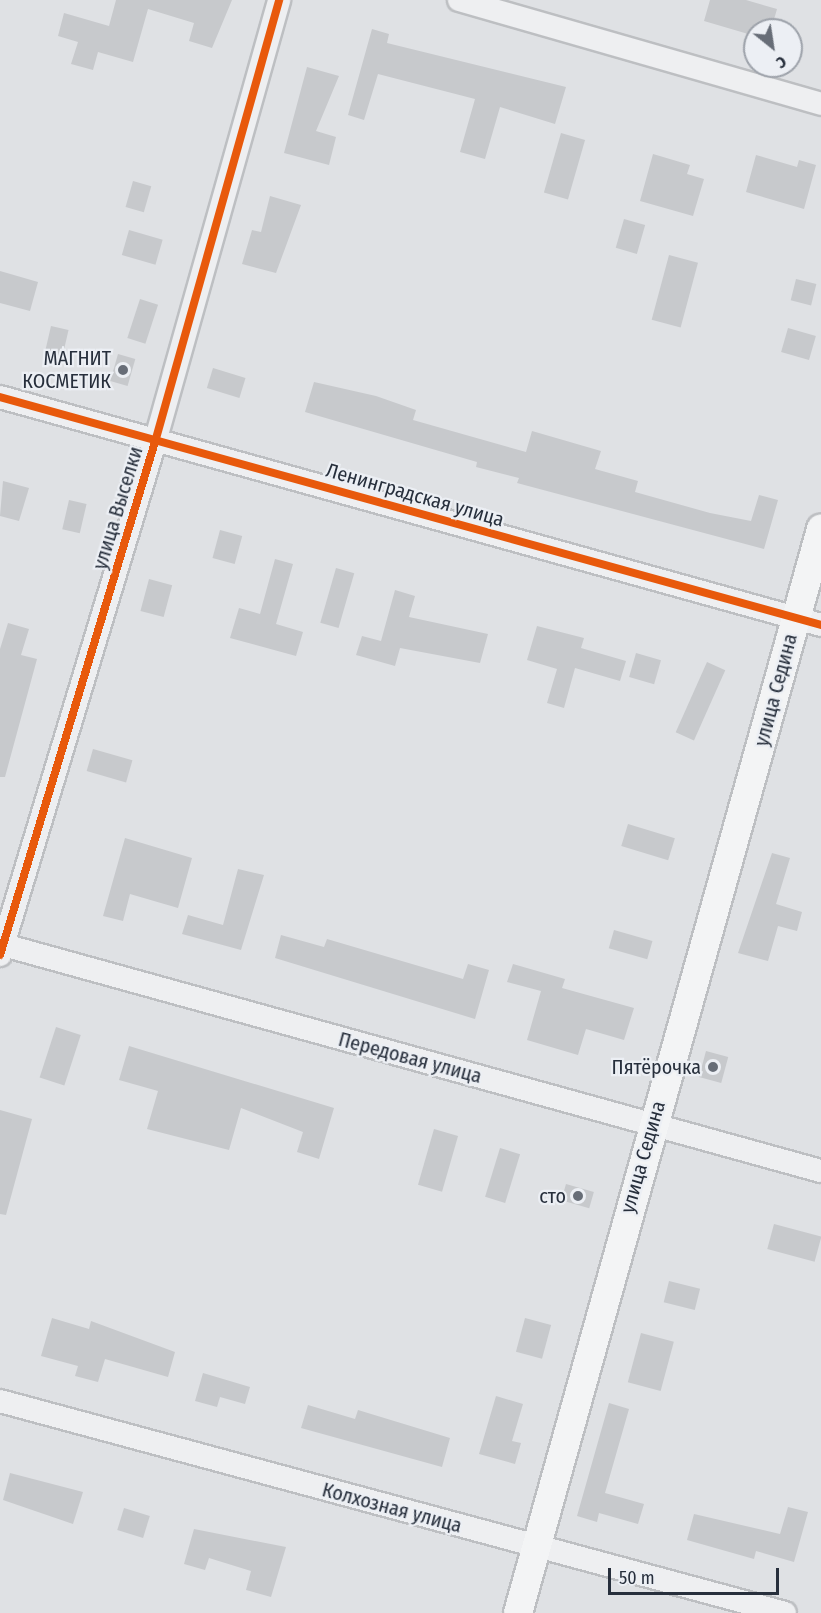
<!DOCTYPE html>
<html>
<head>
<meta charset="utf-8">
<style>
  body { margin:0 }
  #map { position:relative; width:821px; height:1613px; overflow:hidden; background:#dfe1e4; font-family:"Fira Sans Condensed",sans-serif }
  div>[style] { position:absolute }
  .building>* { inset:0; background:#c7c9cc; transform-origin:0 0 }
  .roads { filter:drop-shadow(2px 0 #bdbfc2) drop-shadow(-2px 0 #bdbfc2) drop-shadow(0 2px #bdbfc2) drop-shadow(0 -2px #bdbfc2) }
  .minor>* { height:22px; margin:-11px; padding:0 11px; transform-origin:11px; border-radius:11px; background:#eeeff1 }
  .major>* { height:28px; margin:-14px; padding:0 14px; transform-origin:14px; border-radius:14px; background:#f3f4f5 }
  .cycleway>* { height:8px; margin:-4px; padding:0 4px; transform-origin:4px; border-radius:4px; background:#e8590c }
  .dots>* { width:16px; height:16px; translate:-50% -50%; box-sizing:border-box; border:3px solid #eceff4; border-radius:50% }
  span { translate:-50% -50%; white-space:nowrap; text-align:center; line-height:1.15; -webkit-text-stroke:4.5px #eceff4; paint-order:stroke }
  .poi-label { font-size:20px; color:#272f3c }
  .right { translate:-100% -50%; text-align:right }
  .street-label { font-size:20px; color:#272f3c }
  .north { position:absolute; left:743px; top:18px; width:60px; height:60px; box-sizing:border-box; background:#eceff4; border:2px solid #9da2aa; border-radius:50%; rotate:150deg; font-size:16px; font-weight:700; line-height:24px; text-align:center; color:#272f3c }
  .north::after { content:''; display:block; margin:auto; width:21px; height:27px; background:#676d77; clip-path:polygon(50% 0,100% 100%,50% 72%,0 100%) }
  .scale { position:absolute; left:608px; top:1568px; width:171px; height:27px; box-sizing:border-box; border:3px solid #272f3c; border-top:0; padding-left:8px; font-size:18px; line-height:21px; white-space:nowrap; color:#272f3c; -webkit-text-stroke:4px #eceff4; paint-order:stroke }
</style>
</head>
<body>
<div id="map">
  <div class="building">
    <i style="clip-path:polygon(116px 0,232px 0,212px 48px,189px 41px,194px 23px,148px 9px,133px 62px,98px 52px,93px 70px,71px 64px,78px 42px,58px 36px,64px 13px,109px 26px)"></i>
    <i style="clip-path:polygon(710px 0,746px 0,777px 9px,771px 30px,755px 30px,755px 36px,704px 21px)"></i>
    <i style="clip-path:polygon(372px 29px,389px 34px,387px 43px,566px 87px,555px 124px,500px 107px,485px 159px,460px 152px,475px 99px,378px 74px,364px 120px,348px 115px)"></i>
    <i style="clip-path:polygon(307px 67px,339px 76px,316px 131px,336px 137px,329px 165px,284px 153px)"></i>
    <i style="left:561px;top:133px;width:25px;height:62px;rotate:16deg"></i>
    <i style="clip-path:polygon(653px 154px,690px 165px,687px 174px,704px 179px,693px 216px,640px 201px)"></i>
    <i style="clip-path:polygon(756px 155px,797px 167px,799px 160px,816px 165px,804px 209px,746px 192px)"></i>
    <i style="left:133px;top:181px;width:19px;height:27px;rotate:16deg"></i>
    <i style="clip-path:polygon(270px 196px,301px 205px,276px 273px,242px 264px,252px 230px,261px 232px)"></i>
    <i style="left:624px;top:219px;width:22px;height:30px;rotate:16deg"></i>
    <i style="left:129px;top:230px;width:35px;height:26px;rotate:16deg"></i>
    <i style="left:669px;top:255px;width:30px;height:67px;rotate:15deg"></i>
    <i style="clip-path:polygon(0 271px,38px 282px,30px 311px,0 303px)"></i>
    <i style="left:796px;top:279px;width:21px;height:22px;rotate:14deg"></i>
    <i style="left:140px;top:299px;width:19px;height:41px;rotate:18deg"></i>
    <i style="left:51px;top:326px;width:18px;height:27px;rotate:13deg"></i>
    <i style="left:788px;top:328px;width:29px;height:25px;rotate:16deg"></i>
    <i style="left:118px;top:354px;width:18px;height:28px;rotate:16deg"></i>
    <i style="left:213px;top:368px;width:34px;height:21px;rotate:17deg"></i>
    <i style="clip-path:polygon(314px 382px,376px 396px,416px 410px,413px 420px,526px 452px,532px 431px,601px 451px,595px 469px,638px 481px,635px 492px,710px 513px,751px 521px,759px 495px,778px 500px,764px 549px,517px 483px,519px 478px,476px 467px,477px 462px,305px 412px)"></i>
    <i style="clip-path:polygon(3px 481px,29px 488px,19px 521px,0 516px)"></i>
    <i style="left:69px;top:500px;width:18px;height:30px;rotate:13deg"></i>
    <i style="left:220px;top:530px;width:23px;height:29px;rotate:15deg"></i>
    <i style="clip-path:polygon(275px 559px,293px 564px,276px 624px,303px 632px,296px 656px,230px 638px,239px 608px,260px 614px)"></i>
    <i style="left:336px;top:568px;width:19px;height:57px;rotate:16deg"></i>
    <i style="left:149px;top:579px;width:24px;height:33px;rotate:15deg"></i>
    <i style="clip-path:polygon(395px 590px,415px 596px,409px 617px,488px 634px,480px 663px,400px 648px,395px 666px,356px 655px,362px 636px,381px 641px)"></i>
    <i style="clip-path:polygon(8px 623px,29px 629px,21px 655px,37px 659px,5px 777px,0 777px,0 649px)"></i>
    <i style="clip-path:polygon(537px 626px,584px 638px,581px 648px,626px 661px,620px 681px,575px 668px,564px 708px,547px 703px,557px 669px,527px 660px)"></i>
    <i style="left:636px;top:653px;width:26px;height:25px;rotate:16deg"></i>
    <i style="left:707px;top:662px;width:20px;height:77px;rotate:24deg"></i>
    <i style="left:93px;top:749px;width:41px;height:23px;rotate:16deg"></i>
    <i style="left:628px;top:824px;width:49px;height:23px;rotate:17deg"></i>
    <i style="clip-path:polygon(125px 838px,192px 858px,178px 908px,130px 894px,123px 921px,103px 916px)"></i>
    <i style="clip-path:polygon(772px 853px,790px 858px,776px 904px,802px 912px,797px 931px,778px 926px,768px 961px,738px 953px)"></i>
    <i style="clip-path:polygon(238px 869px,264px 875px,241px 950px,182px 934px,188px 915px,223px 925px)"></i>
    <i style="left:614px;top:930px;width:40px;height:19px;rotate:16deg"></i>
    <i style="clip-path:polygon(281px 935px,324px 947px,327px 939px,463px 979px,468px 964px,489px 970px,475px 1019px,275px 958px)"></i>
    <i style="clip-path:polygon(513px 964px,565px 979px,562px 988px,634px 1008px,624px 1040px,586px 1029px,578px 1055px,527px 1040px,541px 991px,507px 982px)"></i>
    <i style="left:56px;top:1027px;width:26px;height:53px;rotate:18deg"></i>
    <i style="clip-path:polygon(129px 1046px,334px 1108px,319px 1159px,297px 1152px,303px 1132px,241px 1108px,229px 1150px,147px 1129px,158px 1091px,119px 1080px)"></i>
    <i style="left:706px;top:1051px;width:23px;height:27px;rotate:15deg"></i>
    <i style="clip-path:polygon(0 1110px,32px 1119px,6px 1215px,0 1214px)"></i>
    <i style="left:434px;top:1129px;width:25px;height:58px;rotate:16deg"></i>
    <i style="left:500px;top:1148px;width:21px;height:51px;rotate:17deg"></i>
    <i style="left:566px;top:1184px;width:29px;height:17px;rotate:16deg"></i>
    <i style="left:774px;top:1224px;width:49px;height:26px;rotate:15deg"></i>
    <i style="left:669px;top:1281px;width:32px;height:22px;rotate:14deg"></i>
    <i style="clip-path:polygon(52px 1318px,89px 1329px,91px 1321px,175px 1352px,168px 1377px,105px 1359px,98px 1382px,75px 1376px,78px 1366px,41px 1356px)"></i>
    <i style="left:525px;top:1318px;width:27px;height:35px;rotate:15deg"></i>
    <i style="left:641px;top:1333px;width:34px;height:51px;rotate:15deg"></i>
    <i style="clip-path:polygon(203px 1373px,250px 1387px,245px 1404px,220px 1397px,217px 1407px,195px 1401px)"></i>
    <i style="clip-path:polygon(496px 1396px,523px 1404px,512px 1441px,521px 1443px,515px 1464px,479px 1454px)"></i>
    <i style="clip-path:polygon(609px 1403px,629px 1409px,605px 1493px,644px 1504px,638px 1524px,599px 1513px,597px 1522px,577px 1516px)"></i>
    <i style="clip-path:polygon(308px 1405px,355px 1419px,358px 1410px,450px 1438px,442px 1467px,301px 1428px)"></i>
    <i style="clip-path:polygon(10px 1473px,83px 1492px,73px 1524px,3px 1500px)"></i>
    <i style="clip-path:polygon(788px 1507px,808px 1512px,794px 1562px,756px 1551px,754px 1559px,687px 1540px,694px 1514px,780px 1534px)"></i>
    <i style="left:124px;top:1508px;width:27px;height:23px;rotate:17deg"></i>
    <i style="clip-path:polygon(194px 1529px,286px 1547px,271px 1597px,246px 1590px,251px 1571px,209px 1558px,205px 1570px,184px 1564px)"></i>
  </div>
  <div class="roads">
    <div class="minor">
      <i style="left:459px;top:0;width:377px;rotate:16deg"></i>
      <i style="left:0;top:397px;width:852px;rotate:15.52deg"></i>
      <i style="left:0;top:944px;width:852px;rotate:15.46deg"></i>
      <i style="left:0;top:955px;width:536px;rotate:-73.19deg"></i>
      <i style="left:155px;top:442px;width:459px;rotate:-74.3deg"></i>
      <i style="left:0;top:1401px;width:813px;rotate:15.11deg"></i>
    </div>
    <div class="major">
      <i style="left:518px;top:1613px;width:1126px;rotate:-74.38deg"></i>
    </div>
  </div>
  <div class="cycleway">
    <i style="left:0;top:397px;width:852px;rotate:15.52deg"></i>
    <i style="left:0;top:955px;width:536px;rotate:-73.19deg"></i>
    <i style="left:155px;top:442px;width:459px;rotate:-74.3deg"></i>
  </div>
  <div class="dots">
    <i style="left:123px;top:370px;background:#676d77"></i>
    <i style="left:713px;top:1067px;background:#676d77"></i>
    <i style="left:578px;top:1196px;background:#676d77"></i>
  </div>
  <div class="poi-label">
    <span class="right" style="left:111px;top:370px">МАГНИТ<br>КОСМЕТИК</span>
    <span class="right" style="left:701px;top:1067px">Пятёрочка</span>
    <span class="right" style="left:566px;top:1196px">сто</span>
  </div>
  <div class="street-label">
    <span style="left:415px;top:495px;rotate:16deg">Ленинградская улица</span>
    <span style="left:118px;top:508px;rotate:-73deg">улица Выселки</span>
    <span style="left:776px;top:690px;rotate:-75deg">улица Седина</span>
    <span style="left:410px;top:1058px;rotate:15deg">Передовая улица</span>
    <span style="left:643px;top:1157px;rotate:-74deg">улица Седина</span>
    <span style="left:392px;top:1508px;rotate:15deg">Колхозная улица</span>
  </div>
  <div class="north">С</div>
  <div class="scale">50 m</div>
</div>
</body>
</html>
